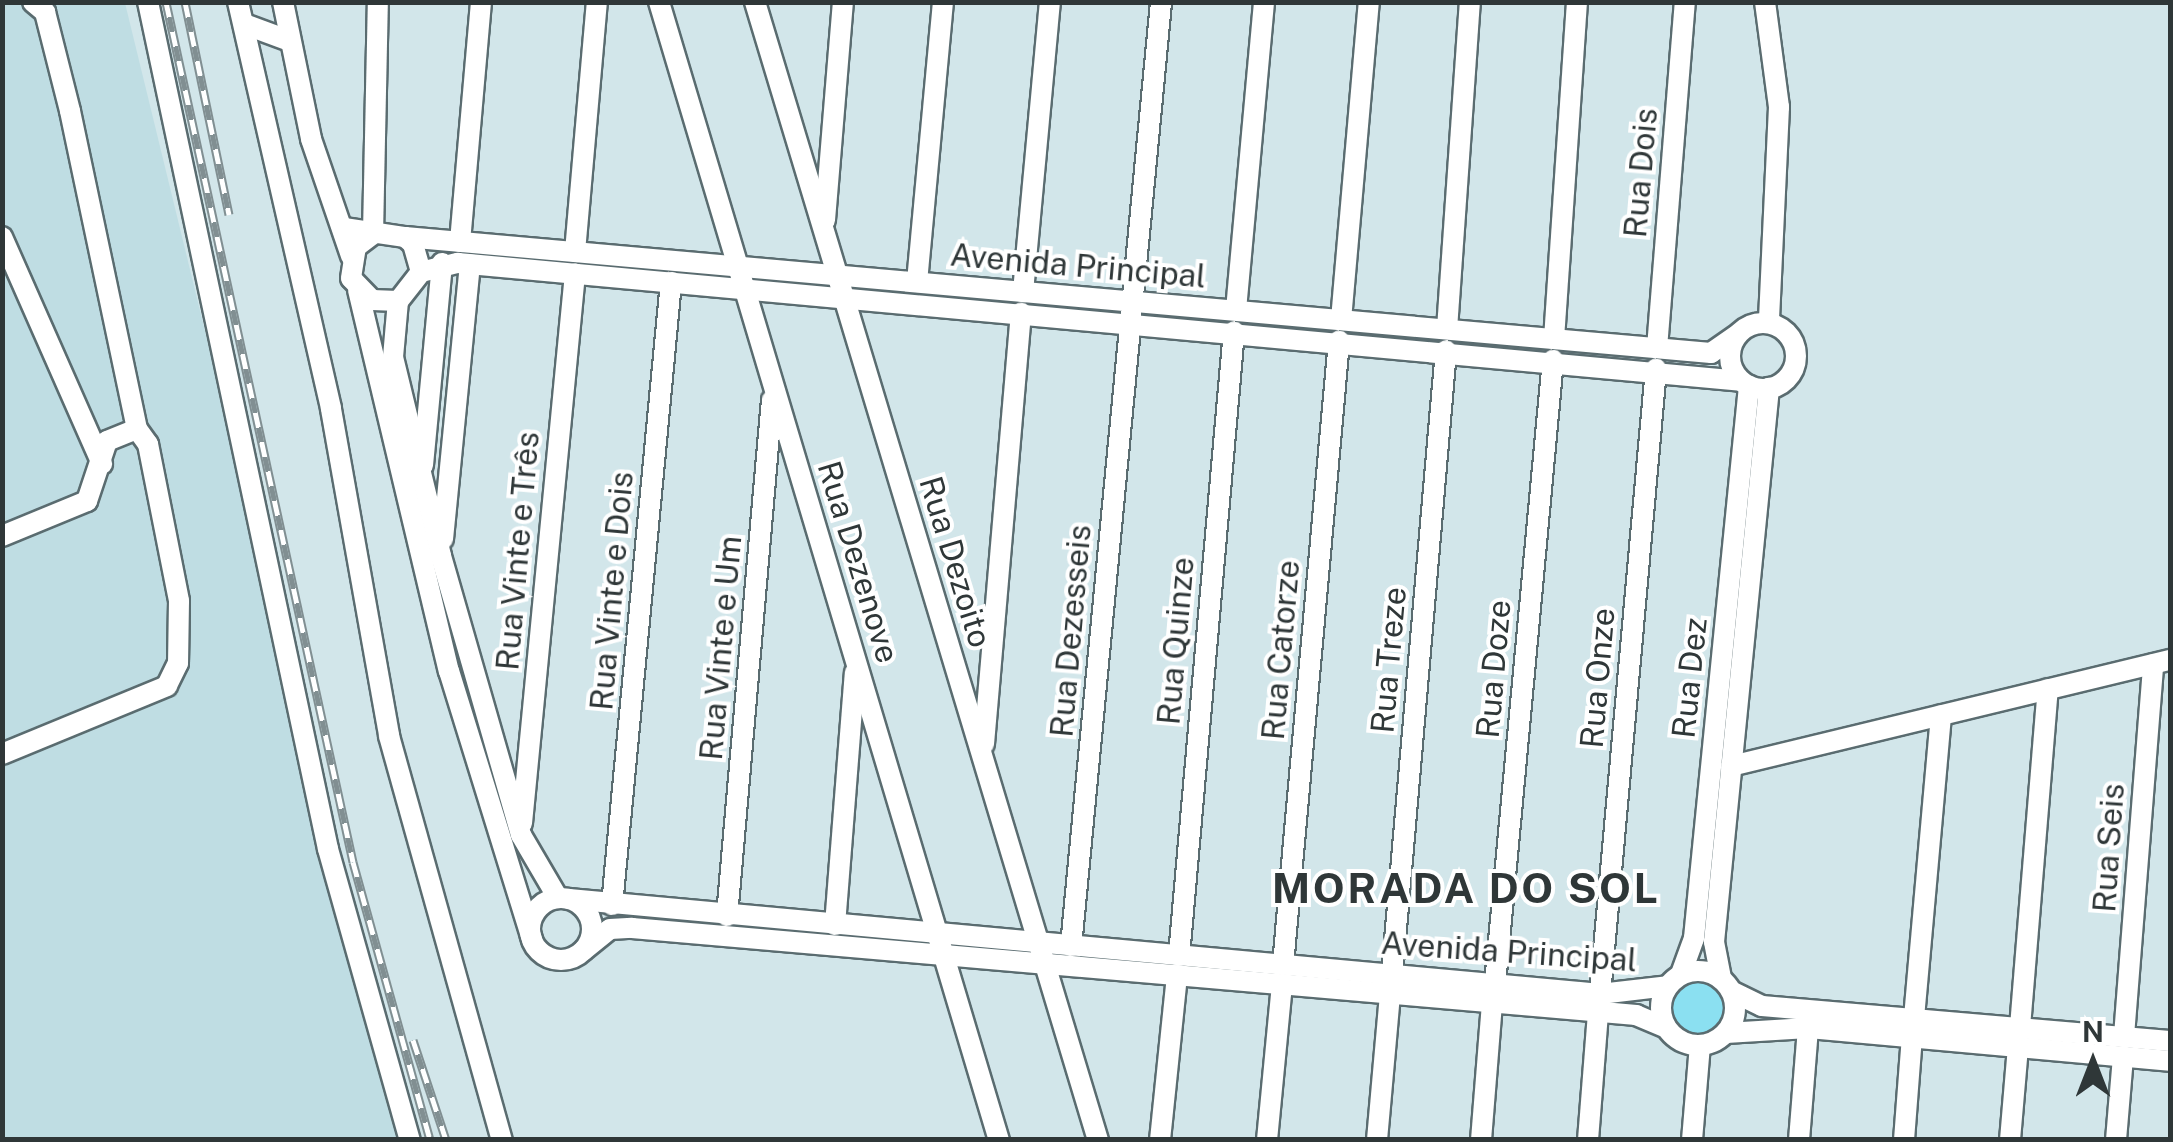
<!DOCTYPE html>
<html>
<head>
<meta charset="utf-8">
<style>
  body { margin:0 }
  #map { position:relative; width:2173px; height:1142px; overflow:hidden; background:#d2e6ea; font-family:"Public Sans",sans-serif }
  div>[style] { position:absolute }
  .built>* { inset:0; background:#bfdde3 }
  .green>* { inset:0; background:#8be0f1 }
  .round { border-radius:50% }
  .roads { filter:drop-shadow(2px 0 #5a6c70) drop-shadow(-2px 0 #5a6c70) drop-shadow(0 2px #5a6c70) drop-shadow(0 -2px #5a6c70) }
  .minor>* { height:20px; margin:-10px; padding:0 10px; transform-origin:10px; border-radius:10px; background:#fff }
  .minor>.ring { margin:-10px; padding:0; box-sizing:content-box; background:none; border:20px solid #fff; border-radius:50% }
  .rail>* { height:9px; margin-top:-4.5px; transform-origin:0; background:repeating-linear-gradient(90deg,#fff 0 15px,#818f92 0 30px); box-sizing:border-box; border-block:2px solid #818f92 }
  span { translate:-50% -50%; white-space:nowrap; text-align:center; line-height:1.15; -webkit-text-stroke:8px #fff; paint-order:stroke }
  .street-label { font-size:32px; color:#2f3738 }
  .district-label { font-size:42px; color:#2f3738; font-weight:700; letter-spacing:2.5px }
  .frame { position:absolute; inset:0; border:5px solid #2f3738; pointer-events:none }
  .north { position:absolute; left:2043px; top:1012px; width:100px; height:100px; -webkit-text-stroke:8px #fff; paint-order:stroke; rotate:0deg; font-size:28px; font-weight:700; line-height:40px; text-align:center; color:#2f3738 }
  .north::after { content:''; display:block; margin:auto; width:35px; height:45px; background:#2f3738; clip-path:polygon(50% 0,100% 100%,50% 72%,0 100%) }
</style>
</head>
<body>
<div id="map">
  <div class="built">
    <i style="clip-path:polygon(2px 3px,125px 3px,402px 1139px,3px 1139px)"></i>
  </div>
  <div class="green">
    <i class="round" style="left:1666px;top:977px;width:62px;height:62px"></i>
  </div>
  <div class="roads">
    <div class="minor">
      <i style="left:33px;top:2px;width:16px;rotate:40deg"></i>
      <i style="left:45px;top:12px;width:102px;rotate:75.8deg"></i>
      <i style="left:70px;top:111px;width:325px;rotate:78.1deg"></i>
      <i style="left:148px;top:2px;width:866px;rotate:78deg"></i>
      <i style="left:328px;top:849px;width:302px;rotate:74.3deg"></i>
      <i style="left:238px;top:2px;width:417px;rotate:77.1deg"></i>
      <i style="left:331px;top:409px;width:332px;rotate:79.9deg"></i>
      <i style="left:389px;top:736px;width:420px;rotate:74.4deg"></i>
      <i style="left:283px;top:2px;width:140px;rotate:78.4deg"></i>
      <i style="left:311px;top:139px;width:124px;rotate:71.1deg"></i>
      <i style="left:659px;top:2px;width:1188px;rotate:73.37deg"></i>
      <i style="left:755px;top:2px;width:1189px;rotate:73.23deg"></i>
      <i style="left:1765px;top:2px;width:106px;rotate:82.4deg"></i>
      <i style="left:1779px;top:107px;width:216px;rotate:92.7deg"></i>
      <i style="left:244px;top:24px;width:49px;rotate:20.3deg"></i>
      <i style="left:825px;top:220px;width:219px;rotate:-85.3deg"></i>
      <i style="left:344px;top:228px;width:62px;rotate:8.4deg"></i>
      <i style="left:405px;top:237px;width:11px;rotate:41deg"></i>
      <i style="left:413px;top:244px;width:29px;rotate:74deg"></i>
      <i style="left:421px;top:272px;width:37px;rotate:128deg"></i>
      <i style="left:398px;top:301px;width:26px;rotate:-178deg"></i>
      <i style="left:372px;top:300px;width:30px;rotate:-134deg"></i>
      <i style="left:351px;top:278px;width:31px;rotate:-81deg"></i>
      <i style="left:356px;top:247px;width:21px;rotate:-37deg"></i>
      <i style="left:373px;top:234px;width:232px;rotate:-88.8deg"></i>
      <i style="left:2px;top:237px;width:248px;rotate:66.2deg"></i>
      <i style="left:405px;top:237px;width:1311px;rotate:5.08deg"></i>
      <i style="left:1711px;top:353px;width:32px;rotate:-35deg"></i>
      <i style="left:460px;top:242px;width:241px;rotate:-85deg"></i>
      <i style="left:575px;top:252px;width:251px;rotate:-85deg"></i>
      <i style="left:421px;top:272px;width:38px;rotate:-14deg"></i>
      <i style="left:458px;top:263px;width:1288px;rotate:5.25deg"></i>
      <i style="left:917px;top:282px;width:281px;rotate:-84.7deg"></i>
      <i style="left:358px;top:290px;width:392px;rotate:76.6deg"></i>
      <i style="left:449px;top:671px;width:281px;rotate:72.8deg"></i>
      <i style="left:1023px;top:292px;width:291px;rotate:-84.7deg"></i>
      <i style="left:398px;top:301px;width:56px;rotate:95.1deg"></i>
      <i style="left:393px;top:357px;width:205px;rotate:76.4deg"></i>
      <i style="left:441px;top:556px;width:290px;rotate:74deg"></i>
      <i style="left:521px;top:835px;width:73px;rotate:59.6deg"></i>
      <i style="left:1236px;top:310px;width:309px;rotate:-84.8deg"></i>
      <i style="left:1341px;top:320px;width:319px;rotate:-85deg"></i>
      <i class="ring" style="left:1730px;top:323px;width:46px;height:46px"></i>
      <i style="left:1447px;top:329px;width:328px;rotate:-86deg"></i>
      <i style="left:1554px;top:339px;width:338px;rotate:-86.1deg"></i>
      <i style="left:1657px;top:348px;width:347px;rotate:-85.4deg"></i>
      <i style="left:423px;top:465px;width:203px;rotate:-84.6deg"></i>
      <i style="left:2px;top:536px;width:92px;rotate:-22.4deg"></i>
      <i style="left:87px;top:501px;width:63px;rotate:-71.6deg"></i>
      <i style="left:107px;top:441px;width:32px;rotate:-22deg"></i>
      <i style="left:137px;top:429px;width:19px;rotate:54deg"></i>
      <i style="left:148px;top:444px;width:160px;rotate:78.8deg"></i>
      <i style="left:179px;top:601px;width:62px;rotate:90.9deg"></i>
      <i style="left:178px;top:663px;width:25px;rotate:116deg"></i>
      <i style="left:167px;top:686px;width:178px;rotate:157.6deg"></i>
      <i style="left:443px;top:539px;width:276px;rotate:-84.4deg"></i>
      <i style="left:984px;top:744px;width:433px;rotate:-85.1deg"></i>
      <i style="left:1731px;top:766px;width:452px;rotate:-13.6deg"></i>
      <i style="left:522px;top:823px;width:552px;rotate:-84.49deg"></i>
      <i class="ring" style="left:530px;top:898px;width:42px;height:42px"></i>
      <i style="left:569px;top:899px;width:1035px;rotate:5.26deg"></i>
      <i style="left:1600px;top:994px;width:68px;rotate:-6.7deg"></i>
      <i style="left:612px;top:905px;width:626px;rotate:-84.59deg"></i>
      <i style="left:727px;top:916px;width:518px;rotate:-85.02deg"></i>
      <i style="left:835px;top:925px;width:253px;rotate:-85.5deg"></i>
      <i style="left:1071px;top:946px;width:948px;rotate:-84.55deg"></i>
      <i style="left:584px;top:950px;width:33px;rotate:-39deg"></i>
      <i style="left:610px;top:929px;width:22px;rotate:-3deg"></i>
      <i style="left:632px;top:928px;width:1008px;rotate:4.95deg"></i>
      <i style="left:1636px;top:1015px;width:33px;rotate:23deg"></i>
      <i style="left:1179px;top:956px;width:627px;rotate:-84.97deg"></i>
      <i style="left:1283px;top:965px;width:627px;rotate:-84.87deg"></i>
      <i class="ring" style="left:1661px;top:971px;width:54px;height:54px"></i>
      <i style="left:1681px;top:974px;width:38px;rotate:-70deg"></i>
      <i style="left:1694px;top:938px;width:555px;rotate:-84.31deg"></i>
      <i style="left:1392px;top:975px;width:627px;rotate:-85.06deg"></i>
      <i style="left:1721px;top:978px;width:37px;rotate:-101deg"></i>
      <i style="left:1714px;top:942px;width:557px;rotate:-84.33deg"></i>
      <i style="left:1495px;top:984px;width:627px;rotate:-84.69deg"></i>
      <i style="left:1733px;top:992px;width:32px;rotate:26deg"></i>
      <i style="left:1762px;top:1006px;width:409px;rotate:4.9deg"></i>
      <i style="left:1600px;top:994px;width:628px;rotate:-84.88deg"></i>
      <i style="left:1914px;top:1018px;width:304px;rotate:-84.9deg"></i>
      <i style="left:2020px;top:1027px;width:339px;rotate:-85.3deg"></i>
      <i style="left:1726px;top:1033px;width:82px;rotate:-3.5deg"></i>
      <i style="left:1808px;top:1028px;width:364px;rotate:5.2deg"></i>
      <i style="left:2124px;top:1036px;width:373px;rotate:-85.5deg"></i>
      <i style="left:1160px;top:1140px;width:166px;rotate:-84.1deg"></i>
      <i style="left:1267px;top:1140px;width:157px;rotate:-84.5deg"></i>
      <i style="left:1377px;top:1140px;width:147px;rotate:-84.9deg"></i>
      <i style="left:1481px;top:1140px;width:137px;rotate:-85.4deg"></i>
      <i style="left:1588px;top:1140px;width:128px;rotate:-85.5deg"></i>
      <i style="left:1692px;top:1140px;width:95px;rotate:-85.2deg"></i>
      <i style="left:1799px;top:1140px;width:112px;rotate:-85.4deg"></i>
      <i style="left:1904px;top:1140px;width:103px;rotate:-85.6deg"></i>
      <i style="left:2010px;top:1140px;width:93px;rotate:-85.1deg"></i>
      <i style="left:2116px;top:1140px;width:84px;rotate:-85.2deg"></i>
    </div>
  </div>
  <div class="rail">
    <i style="left:166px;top:2px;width:880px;rotate:77.73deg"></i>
    <i style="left:353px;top:862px;width:288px;rotate:74.5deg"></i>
    <i style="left:185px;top:2px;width:217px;rotate:78.3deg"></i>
    <i style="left:413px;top:1040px;width:105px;rotate:71.7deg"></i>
  </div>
  <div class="street-label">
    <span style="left:1641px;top:173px;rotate:-85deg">Rua Dois</span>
    <span style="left:1078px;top:266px;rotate:5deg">Avenida Principal</span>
    <span style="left:518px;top:551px;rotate:-85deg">Rua Vinte e Três</span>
    <span style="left:858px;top:562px;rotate:73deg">Rua Dezenove</span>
    <span style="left:955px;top:562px;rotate:73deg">Rua Dezoito</span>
    <span style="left:612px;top:591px;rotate:-85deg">Rua Vinte e Dois</span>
    <span style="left:1071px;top:631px;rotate:-85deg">Rua Dezesseis</span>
    <span style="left:1176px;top:641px;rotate:-85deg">Rua Quinze</span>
    <span style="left:721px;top:648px;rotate:-85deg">Rua Vinte e Um</span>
    <span style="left:1281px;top:650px;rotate:-85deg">Rua Catorze</span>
    <span style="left:1389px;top:660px;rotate:-85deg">Rua Treze</span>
    <span style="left:1494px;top:669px;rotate:-85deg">Rua Doze</span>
    <span style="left:1598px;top:678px;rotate:-85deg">Rua Onze</span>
    <span style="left:1690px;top:678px;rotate:-84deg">Rua Dez</span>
    <span style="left:2109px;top:848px;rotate:-86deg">Rua Seis</span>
    <span style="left:1509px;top:952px;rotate:4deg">Avenida Principal</span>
  </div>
  <div class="district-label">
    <span style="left:1466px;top:888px">MORADA DO SOL</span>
  </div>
  <div class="frame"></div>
  <div class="north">N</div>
</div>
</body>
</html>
